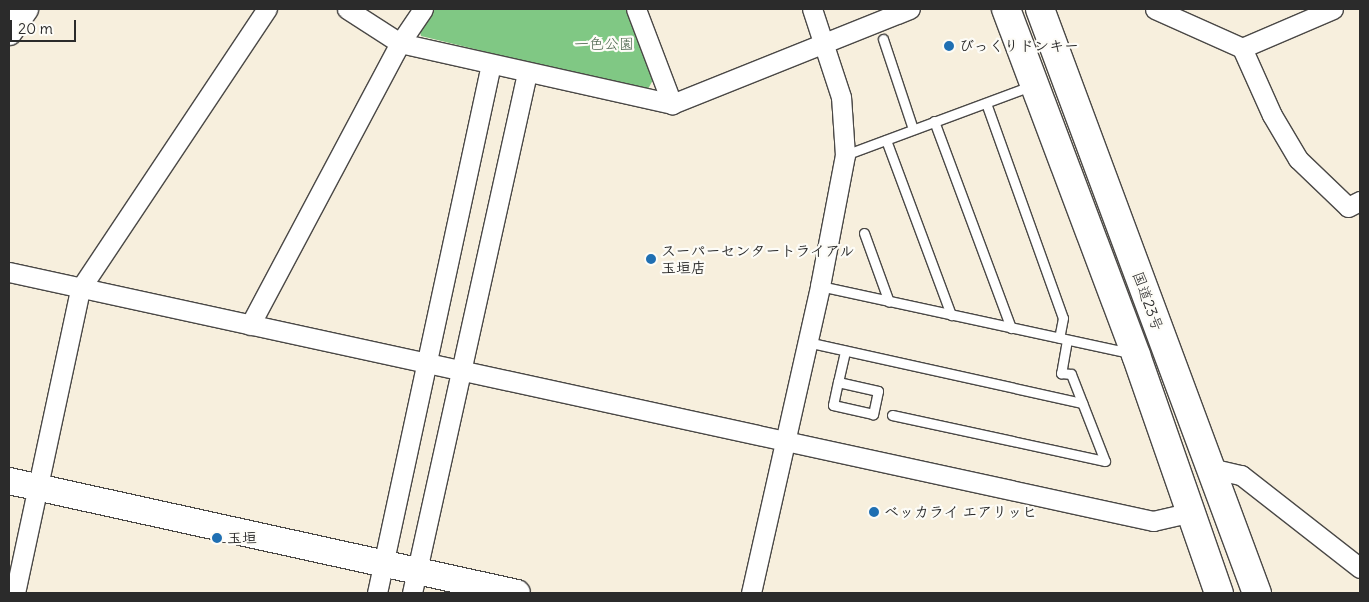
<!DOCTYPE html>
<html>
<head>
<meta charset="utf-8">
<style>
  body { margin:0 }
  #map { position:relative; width:1369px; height:602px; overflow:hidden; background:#f7efdd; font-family:Delius,"Klee One",sans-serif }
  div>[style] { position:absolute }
  .green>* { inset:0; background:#80c884 }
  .roads { filter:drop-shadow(1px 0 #4a4846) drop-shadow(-1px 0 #4a4846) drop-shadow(0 1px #4a4846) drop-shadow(0 -1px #4a4846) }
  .lane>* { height:9px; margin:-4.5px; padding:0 4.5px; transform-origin:4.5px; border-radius:4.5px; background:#fff }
  .street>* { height:19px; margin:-9.5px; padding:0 9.5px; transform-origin:9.5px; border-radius:9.5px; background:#fff }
  .secondary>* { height:26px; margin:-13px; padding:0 13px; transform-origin:13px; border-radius:13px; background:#fff }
  .highway>* { height:28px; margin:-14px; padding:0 14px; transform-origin:14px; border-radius:14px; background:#fff }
  .dots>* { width:14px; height:14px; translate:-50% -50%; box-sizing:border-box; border:2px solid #fdfcf7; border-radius:50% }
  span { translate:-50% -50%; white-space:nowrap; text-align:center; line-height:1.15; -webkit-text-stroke:4.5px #fdfcf7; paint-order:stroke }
  .park-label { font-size:15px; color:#49624a }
  .poi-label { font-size:15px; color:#2b2b2b; font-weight:700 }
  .left { translate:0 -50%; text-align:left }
  .street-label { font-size:15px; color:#2b2b2b }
  .frame { position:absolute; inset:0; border:10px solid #2b2b2b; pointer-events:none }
  .scale { position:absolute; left:10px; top:20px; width:66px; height:22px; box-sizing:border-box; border:2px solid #2b2b2b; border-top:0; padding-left:6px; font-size:15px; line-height:18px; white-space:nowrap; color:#2b2b2b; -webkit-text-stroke:4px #fdfcf7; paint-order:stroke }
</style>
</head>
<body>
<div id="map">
  <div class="green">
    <i style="clip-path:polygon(432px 9px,628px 9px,654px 78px,647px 91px,421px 36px,419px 28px)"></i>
  </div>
  <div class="roads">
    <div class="lane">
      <i style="left:883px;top:39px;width:95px;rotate:71.6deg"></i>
      <i style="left:986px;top:103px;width:228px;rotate:70.3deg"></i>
      <i style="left:1063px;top:318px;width:20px;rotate:101deg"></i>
      <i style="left:934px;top:121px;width:221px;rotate:69.6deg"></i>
      <i style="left:886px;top:140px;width:187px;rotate:69.6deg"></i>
      <i style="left:845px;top:155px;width:201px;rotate:-20.4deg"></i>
      <i style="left:864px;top:233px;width:73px;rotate:70.1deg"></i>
      <i style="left:820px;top:286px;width:317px;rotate:12.2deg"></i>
      <i style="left:1067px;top:340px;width:34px;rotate:100deg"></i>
      <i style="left:1061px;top:373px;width:10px;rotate:6deg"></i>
      <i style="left:1071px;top:374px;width:93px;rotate:68.7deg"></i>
      <i style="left:807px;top:342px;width:282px;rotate:12.5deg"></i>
      <i style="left:838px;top:382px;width:41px;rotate:12.7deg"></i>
      <i style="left:878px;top:391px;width:24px;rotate:102deg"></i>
      <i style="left:873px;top:414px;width:41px;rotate:-167.3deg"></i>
      <i style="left:833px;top:405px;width:24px;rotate:-78deg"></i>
      <i style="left:838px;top:382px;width:32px;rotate:-77deg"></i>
      <i style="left:892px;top:415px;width:218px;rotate:12.2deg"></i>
    </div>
    <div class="street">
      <i style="left:347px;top:9px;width:63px;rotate:32.7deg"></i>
      <i style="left:400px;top:43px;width:279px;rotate:12.6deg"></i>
      <i style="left:672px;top:104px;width:256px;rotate:-21.8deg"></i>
      <i style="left:636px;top:9px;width:102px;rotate:69.2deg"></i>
      <i style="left:1155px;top:9px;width:95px;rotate:24.1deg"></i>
      <i style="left:1242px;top:48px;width:73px;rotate:65.9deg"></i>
      <i style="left:1272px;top:115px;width:51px;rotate:59.4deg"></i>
      <i style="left:1298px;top:159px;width:69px;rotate:43.8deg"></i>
      <i style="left:1348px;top:207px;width:13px;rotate:-27deg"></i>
      <i style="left:1242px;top:48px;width:99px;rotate:-23.2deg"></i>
      <i style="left:9px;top:272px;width:1171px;rotate:12.28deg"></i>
      <i style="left:1153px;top:521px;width:39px;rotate:-13deg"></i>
      <i style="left:250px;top:325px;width:319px;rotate:-62deg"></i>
      <i style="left:400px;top:43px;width:41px;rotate:-55.9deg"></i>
      <i style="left:1210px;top:468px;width:32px;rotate:13deg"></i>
      <i style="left:1241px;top:475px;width:151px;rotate:38deg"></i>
      <i style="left:15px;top:593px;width:311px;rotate:-77.9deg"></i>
      <i style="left:80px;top:289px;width:337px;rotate:-56.3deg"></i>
      <i style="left:377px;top:593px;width:541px;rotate:-77.84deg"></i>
      <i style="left:412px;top:593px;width:533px;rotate:-77.53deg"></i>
      <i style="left:751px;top:593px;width:315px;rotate:-77.3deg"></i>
      <i style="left:820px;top:286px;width:133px;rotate:-79.2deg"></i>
      <i style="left:845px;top:155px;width:58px;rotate:-93.9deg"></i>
      <i style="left:841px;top:97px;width:93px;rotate:-108.2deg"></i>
    </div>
    <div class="secondary">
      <i style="left:9px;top:32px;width:28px;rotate:-55deg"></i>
      <i style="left:9px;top:481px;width:520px;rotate:12.43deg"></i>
    </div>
    <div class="highway">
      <i style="left:1006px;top:9px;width:370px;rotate:69.4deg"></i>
      <i style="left:1136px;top:355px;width:252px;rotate:70.8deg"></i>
      <i style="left:1040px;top:9px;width:623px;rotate:69.62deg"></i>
    </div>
  </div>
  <div class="dots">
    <i style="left:949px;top:46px;background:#1f6fb2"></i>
    <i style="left:651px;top:259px;background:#1f6fb2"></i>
    <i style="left:874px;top:512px;background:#1f6fb2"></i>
    <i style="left:217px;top:538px;background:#1f6fb2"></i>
  </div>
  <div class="park-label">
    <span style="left:604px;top:44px">一色公園</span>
  </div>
  <div class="poi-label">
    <span class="left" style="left:959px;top:46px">びっくりドンキー</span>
    <span class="left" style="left:661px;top:259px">スーパーセンタートライアル<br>玉垣店</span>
    <span class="left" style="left:884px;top:512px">ベッカライ エアリッヒ</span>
    <span class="left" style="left:227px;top:538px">玉垣</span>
  </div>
  <div class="street-label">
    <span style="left:1148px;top:301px;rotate:70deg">国道23号</span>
  </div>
  <div class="frame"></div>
  <div class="scale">20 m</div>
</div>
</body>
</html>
